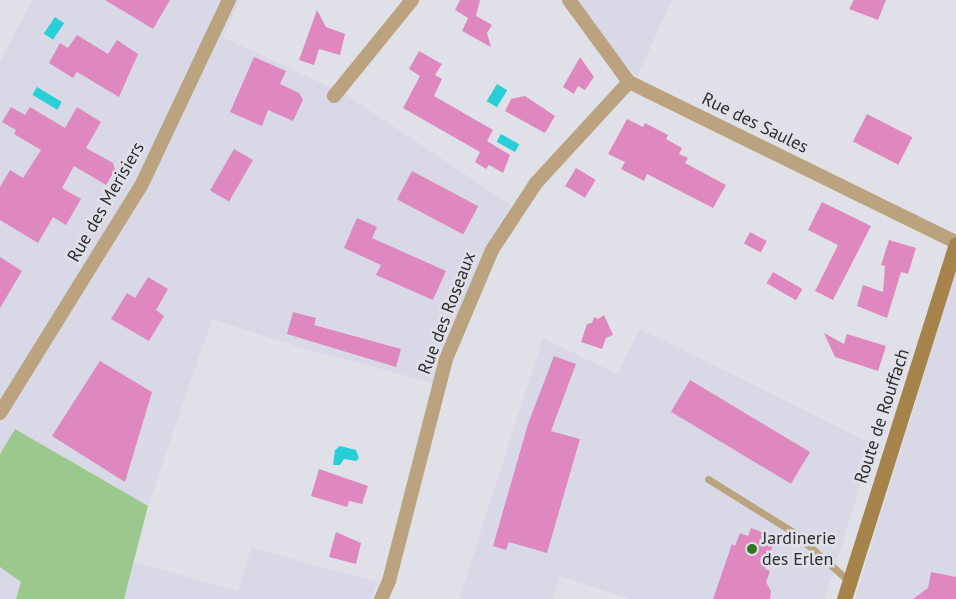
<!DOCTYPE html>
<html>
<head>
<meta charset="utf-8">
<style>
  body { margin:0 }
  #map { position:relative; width:956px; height:599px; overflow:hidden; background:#e0e1e8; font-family:"PT Sans",sans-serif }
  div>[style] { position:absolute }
  .built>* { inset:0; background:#d8d8e7 }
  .green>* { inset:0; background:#9ac88d }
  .water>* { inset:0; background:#28cfd7; transform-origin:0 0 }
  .building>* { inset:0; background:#df88bf; transform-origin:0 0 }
  .service>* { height:7px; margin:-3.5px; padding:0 3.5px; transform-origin:3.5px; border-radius:3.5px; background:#baa37e }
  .minor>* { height:14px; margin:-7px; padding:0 7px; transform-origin:7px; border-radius:7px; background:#baa37e }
  .secondary>* { height:15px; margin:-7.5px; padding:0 7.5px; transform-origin:7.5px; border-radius:7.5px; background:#a5834a }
  .dots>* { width:14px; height:14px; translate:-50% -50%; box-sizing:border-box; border:2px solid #e0e1e8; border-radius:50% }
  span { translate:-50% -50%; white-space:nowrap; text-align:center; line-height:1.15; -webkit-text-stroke:5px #e0e1e8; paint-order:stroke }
  .street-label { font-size:18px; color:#2d2d30 }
  .poi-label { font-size:18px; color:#2d2d30 }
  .left { translate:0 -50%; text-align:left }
</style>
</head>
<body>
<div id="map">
  <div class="built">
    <i style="clip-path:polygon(32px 0,240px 0,223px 37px,345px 94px,511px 205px,483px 252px,434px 383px,308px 350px,212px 319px,148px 506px,15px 430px,0 454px,0 62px)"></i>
    <i style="clip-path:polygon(572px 0,672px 0,637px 77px)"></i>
    <i style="clip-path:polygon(956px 270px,956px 599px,855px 599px)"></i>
    <i style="clip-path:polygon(640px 329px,873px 444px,825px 599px,630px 599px,560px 576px,553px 599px,459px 599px,543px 338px,617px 374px)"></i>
    <i style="clip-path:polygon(251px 548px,378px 582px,371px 599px,124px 599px,134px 562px,238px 591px)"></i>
    <i style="clip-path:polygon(0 567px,21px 582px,16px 599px,0 599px)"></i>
  </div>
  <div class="green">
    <i style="clip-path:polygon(15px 429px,148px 506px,124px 599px,16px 599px,21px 582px,0 567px,0 454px)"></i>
  </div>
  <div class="water">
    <i style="left:55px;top:17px;width:11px;height:20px;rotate:34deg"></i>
    <i style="left:497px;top:84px;width:12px;height:20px;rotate:31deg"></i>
    <i style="left:37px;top:87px;width:29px;height:9px;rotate:31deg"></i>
    <i style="left:501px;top:134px;width:21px;height:9px;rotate:29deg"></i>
    <i style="clip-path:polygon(340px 446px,356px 450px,359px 458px,356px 461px,344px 459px,340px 465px,333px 465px,335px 450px)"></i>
  </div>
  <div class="building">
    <i style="clip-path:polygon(105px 0,170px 0,153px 29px)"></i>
    <i style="clip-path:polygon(460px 0,480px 0,476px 16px,492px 25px,487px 33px,491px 47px,462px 31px,468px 18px,455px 10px)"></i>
    <i style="clip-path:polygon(854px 0,886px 0,878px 20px,849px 9px)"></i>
    <i style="clip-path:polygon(317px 10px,326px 27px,345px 34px,340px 55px,319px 49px,314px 65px,299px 60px)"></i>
    <i style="clip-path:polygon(77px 35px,108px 54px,117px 40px,138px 54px,119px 97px,77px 72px,73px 78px,49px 63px,60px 43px,68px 48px)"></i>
    <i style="clip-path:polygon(419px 51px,442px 64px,435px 75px,442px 79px,434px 96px,493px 130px,487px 141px,510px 155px,503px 173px,489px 165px,486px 169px,475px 162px,480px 152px,403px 108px,420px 76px,409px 69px)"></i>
    <i style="clip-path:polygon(254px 57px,286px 71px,280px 84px,299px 93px,303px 100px,293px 121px,268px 110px,262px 126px,230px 112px)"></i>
    <i style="clip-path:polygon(580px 57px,594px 77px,585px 90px,578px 86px,574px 94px,563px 87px)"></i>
    <i style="clip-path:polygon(525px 96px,555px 116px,545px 133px,505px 111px,511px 99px)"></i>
    <i style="clip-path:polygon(11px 107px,25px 115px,30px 107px,65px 128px,77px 107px,101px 122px,86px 148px,113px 163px,115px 170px,106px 185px,74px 166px,62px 188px,81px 199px,66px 225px,53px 217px,38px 243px,0 220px,0 187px,10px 170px,23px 178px,41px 150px,14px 134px,16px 130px,2px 122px)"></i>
    <i style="left:867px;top:114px;width:51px;height:31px;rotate:27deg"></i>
    <i style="clip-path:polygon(627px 119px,643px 127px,645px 123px,668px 135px,666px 139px,682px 148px,679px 154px,688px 158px,685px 163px,726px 185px,713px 208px,647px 174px,644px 181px,621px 169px,625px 162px,608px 154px)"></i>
    <i style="left:234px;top:149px;width:22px;height:48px;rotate:30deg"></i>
    <i style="left:576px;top:168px;width:23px;height:21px;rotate:31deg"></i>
    <i style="left:412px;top:171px;width:75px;height:32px;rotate:28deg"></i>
    <i style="clip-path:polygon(822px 202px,871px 226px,833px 300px,815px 291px,838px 245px,808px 230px)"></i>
    <i style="clip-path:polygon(357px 218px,377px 227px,372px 238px,446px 271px,433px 300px,376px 275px,381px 265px,344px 248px)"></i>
    <i style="left:750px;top:232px;width:19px;height:13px;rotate:28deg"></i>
    <i style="clip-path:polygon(889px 240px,916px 248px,908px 274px,901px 272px,887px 318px,857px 306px,863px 285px,883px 292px,885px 266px,881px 265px)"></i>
    <i style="clip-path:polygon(0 257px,22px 271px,0 308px)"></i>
    <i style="left:773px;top:272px;width:34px;height:13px;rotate:30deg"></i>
    <i style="clip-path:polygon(148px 277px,168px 289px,156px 310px,164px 316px,149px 341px,111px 319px,127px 293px,135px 298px)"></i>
    <i style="clip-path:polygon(293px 312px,316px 318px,314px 325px,401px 349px,396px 367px,287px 334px)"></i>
    <i style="clip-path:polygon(604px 315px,613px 335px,606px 338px,602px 349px,581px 342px,587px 324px,592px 323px,594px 317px,598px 319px)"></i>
    <i style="clip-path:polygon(824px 333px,844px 344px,847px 334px,886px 346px,878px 371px,835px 357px)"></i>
    <i style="clip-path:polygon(554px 356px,576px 364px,551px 431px,580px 439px,547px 553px,509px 542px,506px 550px,493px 546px,528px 424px)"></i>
    <i style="clip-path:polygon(100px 361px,152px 392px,125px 482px,52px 436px)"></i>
    <i style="left:690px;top:380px;width:140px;height:37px;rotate:31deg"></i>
    <i style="clip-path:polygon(319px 469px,368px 486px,362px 504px,349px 501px,347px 507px,311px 496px)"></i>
    <i style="clip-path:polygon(751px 528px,767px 534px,765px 541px,773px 545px,765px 569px,770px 571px,766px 582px,771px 591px,770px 599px,713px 599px,732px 544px,735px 546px,740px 533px,748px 536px)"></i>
    <i style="clip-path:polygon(336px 532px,361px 543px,356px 564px,329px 557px)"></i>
    <i style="clip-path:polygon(931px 572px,956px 577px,956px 599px,913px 599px,928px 588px)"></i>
  </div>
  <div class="service">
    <i style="left:708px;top:479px;width:100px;rotate:31.9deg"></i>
    <i style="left:793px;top:532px;width:74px;rotate:41.2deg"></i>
  </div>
  <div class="minor">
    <i style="left:569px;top:0;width:102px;rotate:53.8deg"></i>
    <i style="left:629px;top:82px;width:364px;rotate:26.1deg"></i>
    <i style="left:334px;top:96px;width:124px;rotate:-50.9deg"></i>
    <i style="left:0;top:413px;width:267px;rotate:-58.2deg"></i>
    <i style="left:141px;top:186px;width:206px;rotate:-64.7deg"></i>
    <i style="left:381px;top:599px;width:20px;rotate:-66deg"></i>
    <i style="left:389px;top:581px;width:229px;rotate:-75.6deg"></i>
    <i style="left:446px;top:359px;width:118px;rotate:-67.1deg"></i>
    <i style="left:492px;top:250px;width:80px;rotate:-56.7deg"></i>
    <i style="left:536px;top:183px;width:137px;rotate:-47.4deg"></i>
  </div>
  <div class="secondary">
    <i style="left:844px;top:599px;width:372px;rotate:-72.5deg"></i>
  </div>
  <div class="dots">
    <i style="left:752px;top:549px;background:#30771b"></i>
  </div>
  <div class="street-label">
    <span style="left:755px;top:123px;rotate:26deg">Rue des Saules</span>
    <span style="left:106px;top:202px;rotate:-60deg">Rue des Merisiers</span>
    <span style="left:447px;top:313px;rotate:-69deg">Rue des Roseaux</span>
    <span style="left:882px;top:416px;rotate:-72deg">Route de Rouffach</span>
  </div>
  <div class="poi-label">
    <span class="left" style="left:762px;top:549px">Jardinerie<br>des Erlen</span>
  </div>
</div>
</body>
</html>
